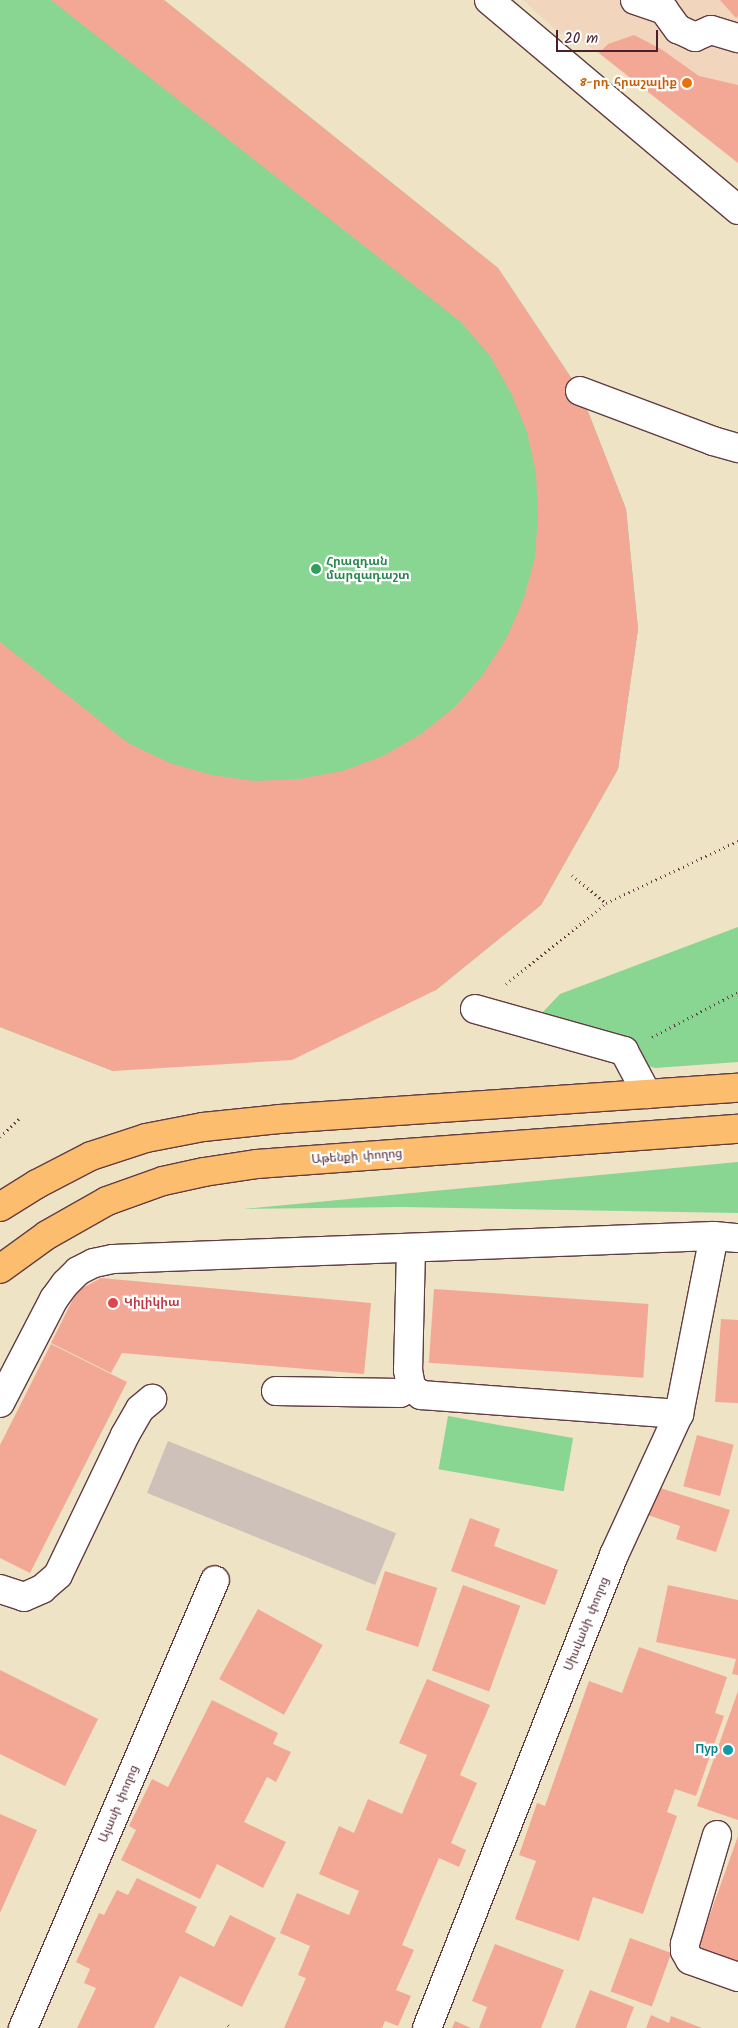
<!DOCTYPE html>
<html>
<head>
<meta charset="utf-8">
<style>
  body { margin:0 }
  #map { position:relative; width:738px; height:2028px; overflow:hidden; background:#eee3c5; font-family:Kalam,"Noto Sans Armenian",sans-serif }
  div>[style] { position:absolute }
  .built>* { inset:0; background:#f1d5bd }
  .industrial>* { inset:0; background:#cec1ba; transform-origin:0 0 }
  .green>* { inset:0; background:#89d592; transform-origin:0 0 }
  .building>* { inset:0; background:#f3a896; transform-origin:0 0 }
  .path>* { height:3px; margin-top:-1.5px; transform-origin:0; background:repeating-linear-gradient(90deg,#633c42 0 1px,transparent 0 5px) }
  .roads { filter:drop-shadow(1px 0 #633c42) drop-shadow(-1px 0 #633c42) drop-shadow(0 1px #633c42) drop-shadow(0 -1px #633c42) }
  .minor>* { height:28px; margin:-14px; padding:0 14px; transform-origin:14px; border-radius:14px; background:#fff }
  .major>* { height:28px; margin:-14px; padding:0 14px; transform-origin:14px; border-radius:14px; background:#fcbd6f }
  .dots>* { width:14px; height:14px; translate:-50% -50%; box-sizing:border-box; border:2px solid #fff; border-radius:50% }
  span { translate:-50% -50%; white-space:nowrap; text-align:center; line-height:1.15; -webkit-text-stroke:4.5px #fff; paint-order:stroke }
  .food-label { font-size:12px; color:#c56008; font-weight:700 }
  .right { translate:-100% -50%; text-align:right }
  .leisure-label { font-size:12px; color:#27864d; font-weight:700 }
  .left { translate:0 -50%; text-align:left }
  .street-label { font-size:12px; color:#4a1f2b }
  .health-label { font-size:12px; color:#be3a42; font-weight:700 }
  .culture-label { font-size:12px; color:#0d838f; font-weight:700 }
  .scale { position:absolute; left:556px; top:30px; width:102px; height:22px; box-sizing:border-box; border:2px solid #4a1f2b; border-top:0; padding-left:6px; font-size:15px; line-height:18px; white-space:nowrap; color:#4a1f2b; -webkit-text-stroke:4px #fff; paint-order:stroke }
</style>
</head>
<body>
<div id="map">
  <div class="built">
    <i style="clip-path:polygon(523px 0,738px 0,738px 163px,581px 40px,558px 32px)"></i>
  </div>
  <div class="industrial">
    <i style="left:168px;top:1441px;width:246px;height:56px;rotate:22deg"></i>
  </div>
  <div class="green">
    <i style="clip-path:polygon(0 0,164px 0,498px 268px,580px 391px,626px 509px,638px 629px,618px 769px,541px 905px,436px 990px,113px 1071px,0 1027px)"></i>
    <i style="clip-path:polygon(738px 927px,738px 1062px,655px 1068px,524px 1032px,560px 994px)"></i>
    <i style="clip-path:polygon(738px 1162px,738px 1213px,403px 1207px,243px 1209px)"></i>
    <i style="left:448px;top:1416px;width:127px;height:54px;rotate:10deg"></i>
  </div>
  <div class="building">
    <i style="clip-path:polygon(51px 0,164px 0,498px 268px,580px 391px,626px 509px,638px 629px,618px 769px,541px 905px,436px 990px,292px 1060px,113px 1071px,0 1027px,0 642px,128px 743px,170px 763px,212px 775px,255px 781px,299px 779px,342px 771px,383px 756px,421px 734px,456px 706px,484px 673px,507px 637px,524px 598px,535px 557px,538px 515px,536px 473px,527px 432px,511px 393px,490px 356px,461px 322px)"></i>
    <i style="clip-path:polygon(720px 0,738px 0,738px 16px,736px 18px)"></i>
    <i style="clip-path:polygon(634px 35px,661px 49px,699px 76px,738px 85px,738px 163px,599px 53px,608px 44px)"></i>
    <i style="clip-path:polygon(101px 1278px,371px 1303px,364px 1374px,122px 1353px,111px 1373px,51px 1343px,77px 1291px)"></i>
    <i style="left:434px;top:1289px;width:215px;height:74px;rotate:4deg"></i>
    <i style="clip-path:polygon(721px 1319px,738px 1320px,738px 1403px,715px 1402px)"></i>
    <i style="clip-path:polygon(51px 1344px,127px 1382px,30px 1573px,0 1558px,0 1445px)"></i>
    <i style="left:697px;top:1435px;width:38px;height:53px;rotate:15deg"></i>
    <i style="clip-path:polygon(657px 1487px,730px 1510px,716px 1552px,676px 1539px,680px 1526px,648px 1515px)"></i>
    <i style="clip-path:polygon(470px 1518px,500px 1529px,494px 1546px,558px 1570px,545px 1605px,451px 1571px)"></i>
    <i style="left:385px;top:1571px;width:55px;height:62px;rotate:18deg"></i>
    <i style="left:463px;top:1585px;width:61px;height:91px;rotate:20deg"></i>
    <i style="clip-path:polygon(668px 1585px,738px 1600px,738px 1675px,732px 1674px,736px 1659px,656px 1642px)"></i>
    <i style="left:258px;top:1609px;width:74px;height:80px;rotate:29deg"></i>
    <i style="clip-path:polygon(639px 1647px,727px 1677px,715px 1713px,724px 1716px,696px 1796px,675px 1789px,667px 1812px,677px 1816px,643px 1914px,593px 1897px,579px 1941px,515px 1919px,536px 1861px,519px 1855px,537px 1803px,545px 1806px,589px 1681px,622px 1693px)"></i>
    <i style="clip-path:polygon(0 1670px,98px 1719px,65px 1786px,0 1754px)"></i>
    <i style="clip-path:polygon(427px 1679px,490px 1705px,460px 1775px,477px 1783px,451px 1843px,466px 1850px,459px 1867px,439px 1858px,402px 1945px,414px 1950px,396px 1990px,411px 1996px,398px 2026px,385px 2021px,382px 2028px,284px 2028px,306px 1978px,298px 1975px,310px 1946px,280px 1933px,297px 1893px,349px 1915px,359px 1891px,319px 1874px,339px 1826px,354px 1833px,368px 1799px,402px 1814px,427px 1755px,399px 1743px)"></i>
    <i style="clip-path:polygon(738px 1691px,738px 1820px,697px 1806px)"></i>
    <i style="clip-path:polygon(212px 1700px,278px 1733px,273px 1744px,291px 1752px,276px 1782px,267px 1777px,244px 1822px,286px 1842px,263px 1888px,217px 1864px,200px 1899px,121px 1860px,136px 1830px,129px 1826px,152px 1779px,168px 1787px)"></i>
    <i style="clip-path:polygon(0 1814px,37px 1830px,0 1913px)"></i>
    <i style="clip-path:polygon(738px 1836px,738px 1962px,698px 1948px)"></i>
    <i style="clip-path:polygon(137px 1878px,197px 1907px,185px 1932px,214px 1947px,230px 1915px,276px 1938px,242px 2007px,180px 1976px,154px 2028px,77px 2028px,96px 1988px,84px 1983px,90px 1969px,76px 1962px,99px 1913px,104px 1915px,117px 1890px,128px 1895px)"></i>
    <i style="left:630px;top:1938px;width:44px;height:57px;rotate:20deg"></i>
    <i style="clip-path:polygon(495px 1944px,564px 1970px,541px 2028px,479px 2028px,487px 2007px,472px 2001px)"></i>
    <i style="clip-path:polygon(590px 1990px,634px 2007px,626px 2028px,575px 2028px)"></i>
    <i style="clip-path:polygon(651px 2015px,669px 2023px,671px 2016px,702px 2028px,646px 2028px)"></i>
    <i style="clip-path:polygon(455px 2021px,471px 2028px,452px 2028px)"></i>
  </div>
  <div class="path">
    <i style="left:572px;top:875px;width:44px;rotate:39.5deg"></i>
    <i style="left:506px;top:984px;width:129px;rotate:-39deg"></i>
    <i style="left:606px;top:903px;width:146px;rotate:-25.2deg"></i>
    <i style="left:652px;top:1037px;width:97px;rotate:-27.6deg"></i>
    <i style="left:0;top:1137px;width:29px;rotate:-44deg"></i>
    <i style="left:228px;top:2025px;width:5px;rotate:37deg"></i>
  </div>
  <div class="roads">
    <div class="minor">
      <i style="left:489px;top:0;width:326px;rotate:40.1deg"></i>
      <i style="left:635px;top:0;width:31px;rotate:19deg"></i>
      <i style="left:664px;top:10px;width:24px;rotate:54deg"></i>
      <i style="left:678px;top:29px;width:19px;rotate:25deg"></i>
      <i style="left:695px;top:37px;width:17px;rotate:-24deg"></i>
      <i style="left:711px;top:30px;width:28px;rotate:17deg"></i>
      <i style="left:580px;top:391px;width:142px;rotate:20.6deg"></i>
      <i style="left:713px;top:441px;width:26px;rotate:16deg"></i>
      <i style="left:475px;top:1009px;width:155px;rotate:15.7deg"></i>
      <i style="left:624px;top:1051px;width:49px;rotate:61.9deg"></i>
      <i style="left:411px;top:1249px;width:121px;rotate:91.4deg"></i>
      <i style="left:408px;top:1370px;width:17px;rotate:80deg"></i>
      <i style="left:411px;top:1387px;width:13px;rotate:39deg"></i>
      <i style="left:421px;top:1395px;width:259px;rotate:4.2deg"></i>
      <i style="left:276px;top:1391px;width:124px;rotate:0.9deg"></i>
      <i style="left:400px;top:1393px;width:13px;rotate:-29deg"></i>
      <i style="left:0;top:1403px;width:117px;rotate:-62.6deg"></i>
      <i style="left:54px;top:1299px;width:19px;rotate:-54deg"></i>
      <i style="left:65px;top:1284px;width:18px;rotate:-45deg"></i>
      <i style="left:78px;top:1271px;width:18px;rotate:-27deg"></i>
      <i style="left:94px;top:1263px;width:19px;rotate:-12deg"></i>
      <i style="left:113px;top:1259px;width:601px;rotate:-2.19deg"></i>
      <i style="left:714px;top:1236px;width:24px;rotate:5deg"></i>
      <i style="left:0;top:1589px;width:25px;rotate:18deg"></i>
      <i style="left:24px;top:1597px;width:20px;rotate:-24deg"></i>
      <i style="left:42px;top:1589px;width:21px;rotate:-41deg"></i>
      <i style="left:58px;top:1575px;width:155px;rotate:-64.4deg"></i>
      <i style="left:125px;top:1435px;width:30px;rotate:-60deg"></i>
      <i style="left:140px;top:1409px;width:16px;rotate:-40deg"></i>
      <i style="left:717px;top:1835px;width:114px;rotate:106.4deg"></i>
      <i style="left:685px;top:1944px;width:7px;rotate:90deg"></i>
      <i style="left:685px;top:1951px;width:10px;rotate:61deg"></i>
      <i style="left:690px;top:1960px;width:51px;rotate:19.5deg"></i>
      <i style="left:23px;top:2028px;width:487px;rotate:-66.8deg"></i>
      <i style="left:427px;top:2028px;width:509px;rotate:-68.43deg"></i>
      <i style="left:614px;top:1555px;width:155px;rotate:-65.3deg"></i>
      <i style="left:679px;top:1414px;width:181px;rotate:-78.9deg"></i>
    </div>
    <div class="major">
      <i style="left:0;top:1207px;width:44px;rotate:-31.9deg"></i>
      <i style="left:37px;top:1184px;width:61px;rotate:-27.4deg"></i>
      <i style="left:91px;top:1156px;width:58px;rotate:-18.1deg"></i>
      <i style="left:146px;top:1138px;width:58px;rotate:-10.9deg"></i>
      <i style="left:203px;top:1127px;width:76px;rotate:-6deg"></i>
      <i style="left:279px;top:1119px;width:460px;rotate:-3.9deg"></i>
      <i style="left:0;top:1269px;width:58px;rotate:-35.9deg"></i>
      <i style="left:47px;top:1235px;width:69px;rotate:-29.5deg"></i>
      <i style="left:107px;top:1201px;width:59px;rotate:-19.7deg"></i>
      <i style="left:163px;top:1181px;width:42px;rotate:-12.4deg"></i>
      <i style="left:204px;top:1172px;width:54px;rotate:-8.6deg"></i>
      <i style="left:257px;top:1164px;width:482px;rotate:-4.2deg"></i>
    </div>
  </div>
  <div class="dots">
    <i style="left:687px;top:83px;background:#e8710a"></i>
    <i style="left:316px;top:569px;background:#2e9e5b"></i>
    <i style="left:113px;top:1303px;background:#e0444e"></i>
    <i style="left:728px;top:1750px;background:#0f9aa8"></i>
  </div>
  <div class="food-label">
    <span class="right" style="left:677px;top:83px">8-րդ հրաշալիք</span>
  </div>
  <div class="leisure-label">
    <span class="left" style="left:326px;top:569px">Հրազդան<br>մարզադաշտ</span>
  </div>
  <div class="street-label">
    <span style="left:357px;top:1157px;rotate:-4deg">Աթենքի փողոց</span>
    <span style="left:587px;top:1624px;rotate:-68deg">Սիսվանի փողոց</span>
    <span style="left:119px;top:1804px;rotate:-67deg">Այասի փողոց</span>
  </div>
  <div class="health-label">
    <span class="left" style="left:124px;top:1303px">Կիլիկիա</span>
  </div>
  <div class="culture-label">
    <span class="right" style="left:718px;top:1750px">Пур</span>
  </div>
  <div class="scale">20 m</div>
</div>
</body>
</html>
